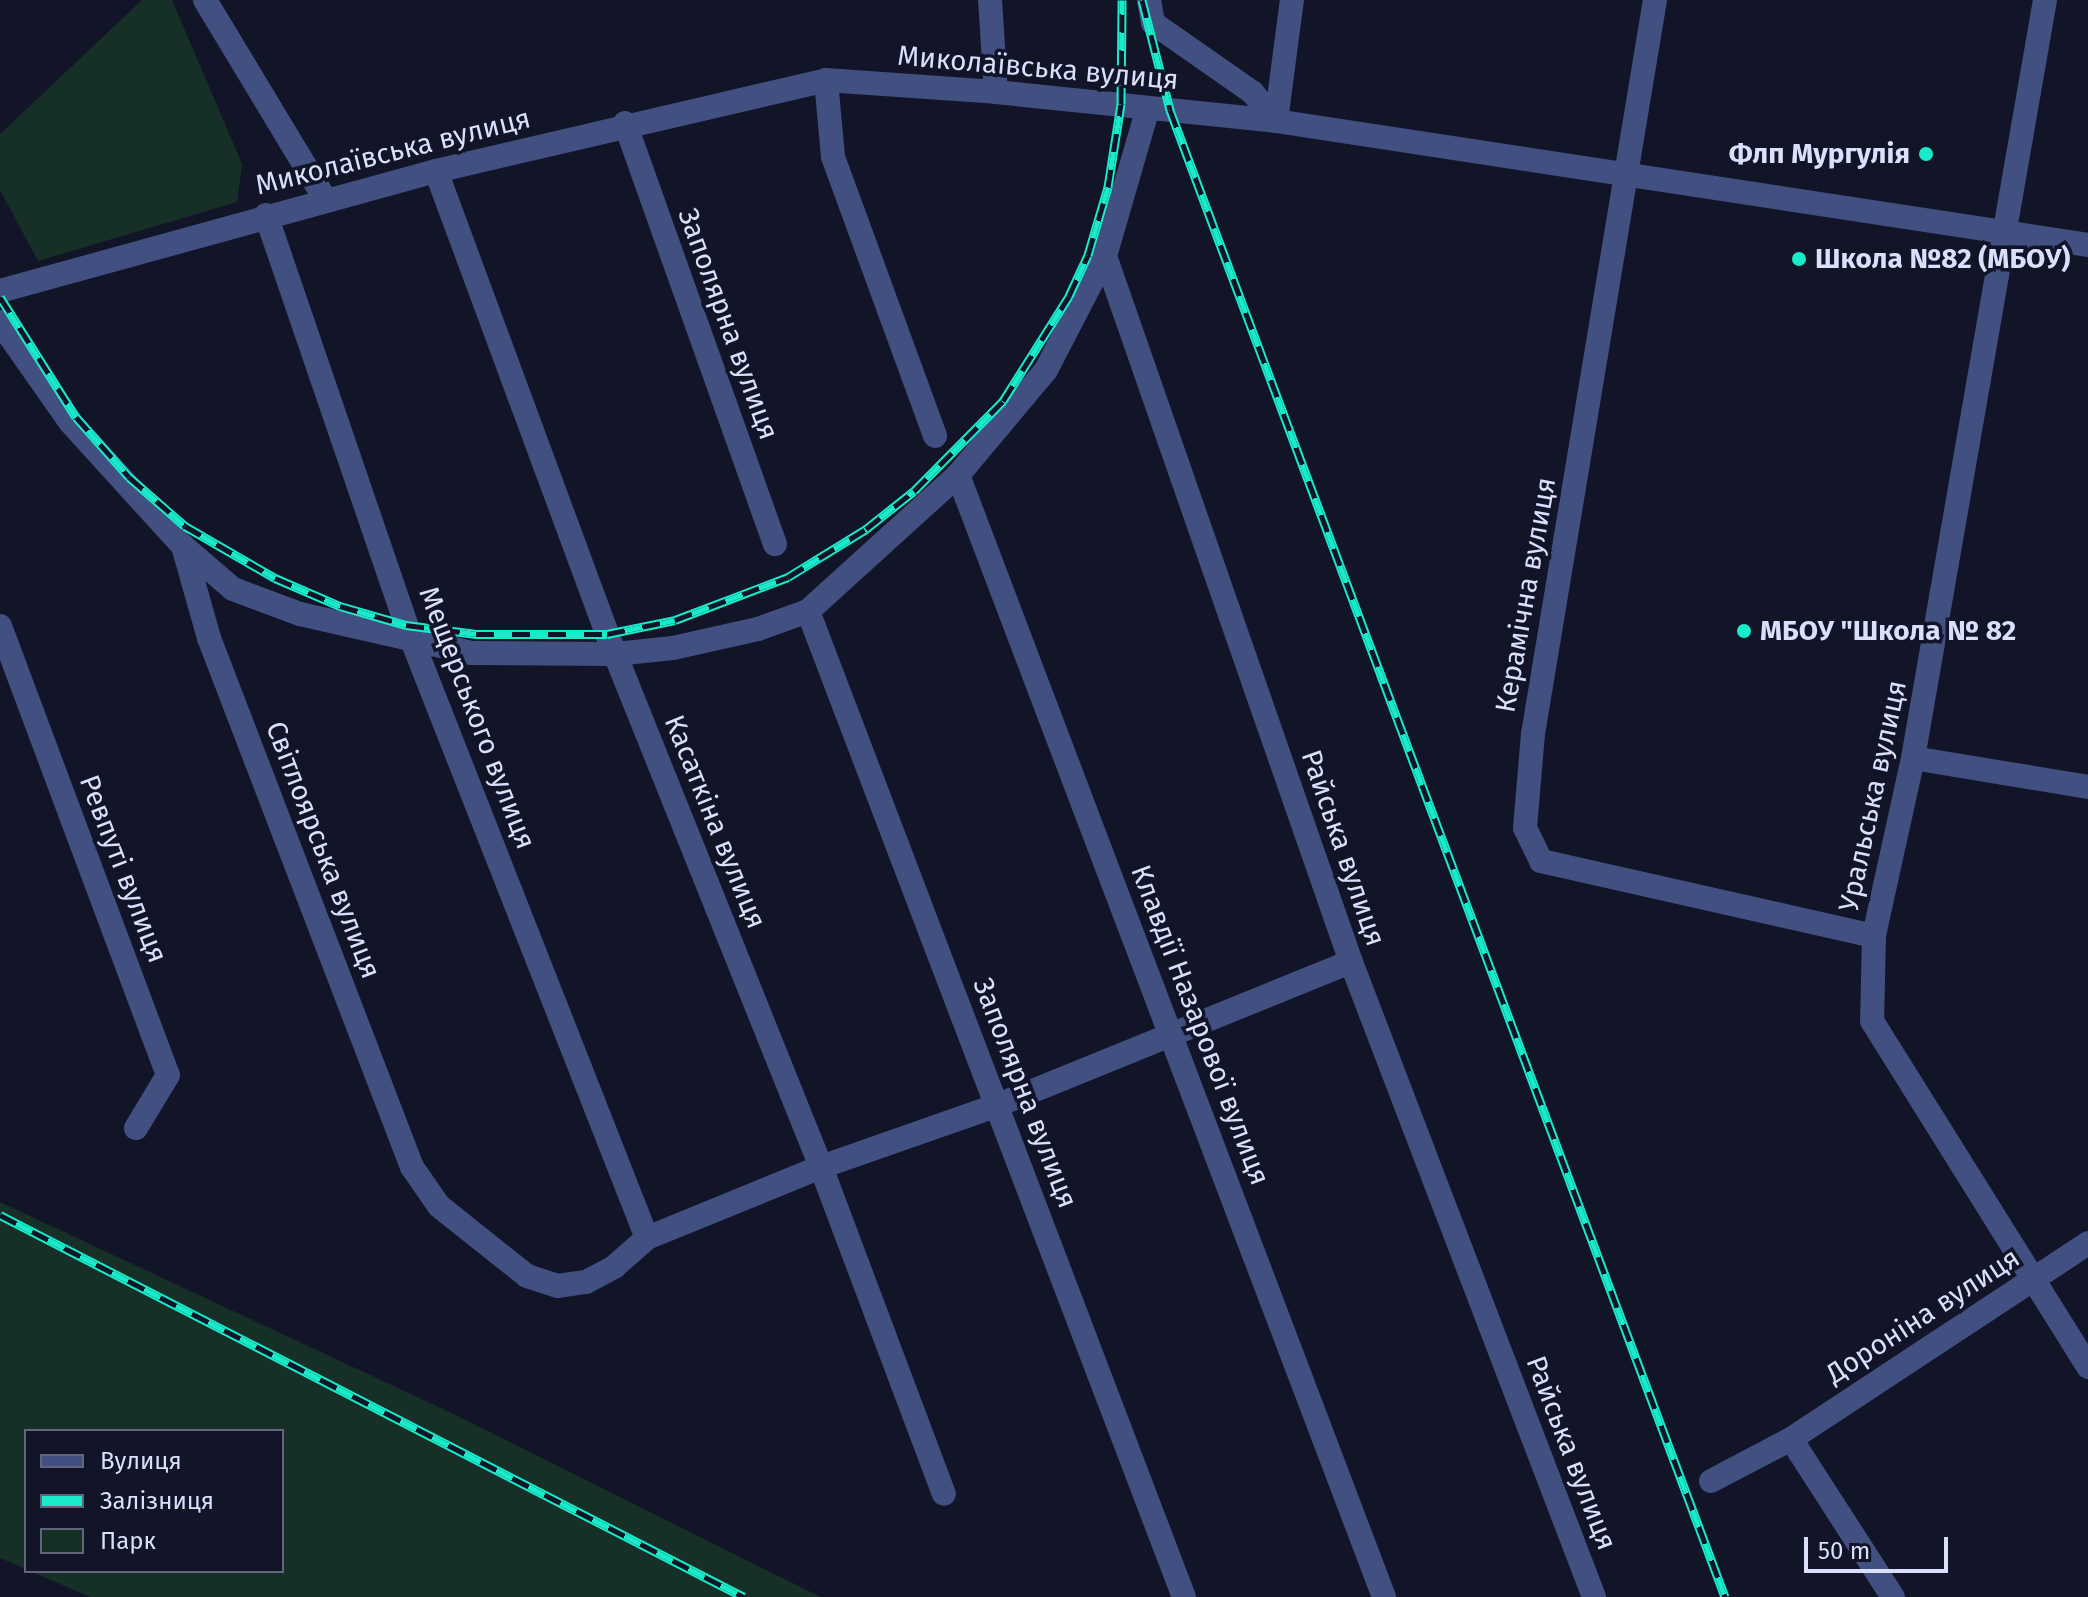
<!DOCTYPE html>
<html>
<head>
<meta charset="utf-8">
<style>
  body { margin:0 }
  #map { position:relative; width:2088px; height:1597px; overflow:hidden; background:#121427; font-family:"Fira Sans",sans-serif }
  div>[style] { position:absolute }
  .green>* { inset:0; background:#163028 }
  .minor>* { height:24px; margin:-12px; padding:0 12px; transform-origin:12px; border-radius:12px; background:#414f81 }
  .rail>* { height:9px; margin-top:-4.5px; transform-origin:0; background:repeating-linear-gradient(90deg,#121427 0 18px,#18eaca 0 36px); box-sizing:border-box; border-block:2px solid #18eaca }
  .dots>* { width:22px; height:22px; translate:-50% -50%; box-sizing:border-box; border:4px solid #121427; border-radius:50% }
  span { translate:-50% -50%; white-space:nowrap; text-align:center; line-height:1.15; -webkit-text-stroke:7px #121427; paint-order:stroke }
  .street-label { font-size:28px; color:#dbdffc }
  .poi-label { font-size:28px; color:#dbdffc; font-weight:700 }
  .right { translate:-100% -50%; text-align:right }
  .left { translate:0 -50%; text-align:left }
  .legend { position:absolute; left:24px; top:1429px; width:260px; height:144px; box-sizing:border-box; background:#121427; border:2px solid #62657c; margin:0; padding:10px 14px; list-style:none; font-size:24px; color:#dbdffc }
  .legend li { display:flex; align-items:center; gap:16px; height:40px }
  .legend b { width:40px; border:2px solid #62657c }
  .scale { position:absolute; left:1804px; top:1537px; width:144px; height:36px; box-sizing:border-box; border:4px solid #dbdffc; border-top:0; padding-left:10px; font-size:24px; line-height:28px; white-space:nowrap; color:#dbdffc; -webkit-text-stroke:6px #121427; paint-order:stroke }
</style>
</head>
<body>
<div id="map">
  <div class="green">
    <i style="clip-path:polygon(142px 0,172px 0,242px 164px,237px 202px,38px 261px,0 190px,0 134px)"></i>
    <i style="clip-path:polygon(0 1202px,447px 1411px,821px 1597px,90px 1597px,30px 1571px,282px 1571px,282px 1431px,26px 1431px,26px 1569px,0 1558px)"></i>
  </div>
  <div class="minor">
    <i style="left:205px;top:0;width:232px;rotate:58.9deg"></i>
    <i style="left:990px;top:0;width:92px;rotate:86.3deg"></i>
    <i style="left:1149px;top:0;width:23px;rotate:80deg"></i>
    <i style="left:1153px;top:23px;width:121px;rotate:34.9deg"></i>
    <i style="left:1252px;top:92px;width:38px;rotate:50deg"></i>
    <i style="left:1655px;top:0;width:744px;rotate:99.44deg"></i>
    <i style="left:1533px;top:734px;width:94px;rotate:94.9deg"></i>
    <i style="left:1525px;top:828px;width:37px;rotate:64deg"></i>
    <i style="left:1541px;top:861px;width:341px;rotate:12.7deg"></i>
    <i style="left:2045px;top:0;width:769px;rotate:99.88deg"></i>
    <i style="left:1913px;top:758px;width:182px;rotate:102.4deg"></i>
    <i style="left:1874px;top:936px;width:85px;rotate:91.3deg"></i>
    <i style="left:1872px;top:1021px;width:408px;rotate:58deg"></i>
    <i style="left:826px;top:80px;width:77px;rotate:84.8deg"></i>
    <i style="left:833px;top:157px;width:297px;rotate:69.9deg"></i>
    <i style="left:1148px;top:108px;width:154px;rotate:106.2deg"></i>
    <i style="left:1105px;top:256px;width:748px;rotate:70.79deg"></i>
    <i style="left:1351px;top:962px;width:680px;rotate:69.06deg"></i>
    <i style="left:1276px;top:121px;width:122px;rotate:-82.5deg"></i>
    <i style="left:625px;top:123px;width:447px;rotate:70.4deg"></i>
    <i style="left:436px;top:171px;width:494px;rotate:69.7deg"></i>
    <i style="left:607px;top:634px;width:574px;rotate:68.12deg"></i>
    <i style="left:821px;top:1167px;width:349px;rotate:69.4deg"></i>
    <i style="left:266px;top:215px;width:433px;rotate:71.1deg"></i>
    <i style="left:406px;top:625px;width:659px;rotate:68.54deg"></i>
    <i style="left:0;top:291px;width:452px;rotate:-15.4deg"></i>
    <i style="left:436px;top:171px;width:400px;rotate:-13.1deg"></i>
    <i style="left:826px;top:80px;width:170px;rotate:4deg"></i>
    <i style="left:996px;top:92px;width:281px;rotate:5.9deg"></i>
    <i style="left:1276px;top:121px;width:821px;rotate:8.68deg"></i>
    <i style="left:0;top:322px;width:122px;rotate:55deg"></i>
    <i style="left:70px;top:422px;width:168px;rotate:47.7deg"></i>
    <i style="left:183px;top:546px;width:96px;rotate:74.2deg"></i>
    <i style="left:209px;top:638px;width:567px;rotate:69.01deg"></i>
    <i style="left:412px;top:1167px;width:47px;rotate:55.3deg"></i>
    <i style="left:439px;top:1206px;width:112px;rotate:38.5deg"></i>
    <i style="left:527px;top:1276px;width:32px;rotate:18deg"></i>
    <i style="left:557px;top:1286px;width:29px;rotate:-8deg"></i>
    <i style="left:586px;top:1282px;width:32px;rotate:-28deg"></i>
    <i style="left:614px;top:1267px;width:44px;rotate:-41.3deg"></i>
    <i style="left:647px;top:1238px;width:188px;rotate:-22.2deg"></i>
    <i style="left:821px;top:1167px;width:188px;rotate:-19.3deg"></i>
    <i style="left:998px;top:1105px;width:381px;rotate:-22.1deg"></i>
    <i style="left:958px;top:475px;width:1200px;rotate:69.21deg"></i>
    <i style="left:183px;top:546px;width:66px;rotate:40.7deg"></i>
    <i style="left:233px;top:589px;width:72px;rotate:20.5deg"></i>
    <i style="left:300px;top:614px;width:175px;rotate:12.8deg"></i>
    <i style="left:471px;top:653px;width:145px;rotate:0.4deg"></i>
    <i style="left:616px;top:654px;width:57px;rotate:-6deg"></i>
    <i style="left:673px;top:648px;width:87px;rotate:-12.6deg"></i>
    <i style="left:758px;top:629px;width:53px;rotate:-19.8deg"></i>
    <i style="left:808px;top:611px;width:202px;rotate:-42.2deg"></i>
    <i style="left:958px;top:475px;width:137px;rotate:-50deg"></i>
    <i style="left:1046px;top:370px;width:128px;rotate:-62.6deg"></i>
    <i style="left:808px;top:611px;width:1055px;rotate:69.13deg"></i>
    <i style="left:0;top:626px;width:479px;rotate:69.5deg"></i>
    <i style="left:168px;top:1075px;width:62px;rotate:121.1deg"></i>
    <i style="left:1913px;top:758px;width:177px;rotate:9.4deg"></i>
    <i style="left:1791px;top:1439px;width:188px;rotate:57.2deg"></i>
    <i style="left:1711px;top:1481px;width:90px;rotate:-27.7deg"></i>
    <i style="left:1791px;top:1439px;width:356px;rotate:-33.4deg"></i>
  </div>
  <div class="rail">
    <i style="left:1142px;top:0;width:114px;rotate:75.7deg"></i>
    <i style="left:1170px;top:110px;width:1587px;rotate:69.53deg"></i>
    <i style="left:0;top:297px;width:142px;rotate:57.7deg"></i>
    <i style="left:76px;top:417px;width:80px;rotate:48.5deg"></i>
    <i style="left:129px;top:477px;width:74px;rotate:41.2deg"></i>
    <i style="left:185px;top:526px;width:104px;rotate:30deg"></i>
    <i style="left:275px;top:578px;width:71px;rotate:23.3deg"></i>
    <i style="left:340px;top:606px;width:69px;rotate:16.1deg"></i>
    <i style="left:406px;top:625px;width:71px;rotate:7.3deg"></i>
    <i style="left:476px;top:634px;width:131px"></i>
    <i style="left:607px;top:634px;width:69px;rotate:-11.6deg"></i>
    <i style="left:675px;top:620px;width:121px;rotate:-20.8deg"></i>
    <i style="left:788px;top:577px;width:92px;rotate:-31.6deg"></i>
    <i style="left:866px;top:529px;width:61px;rotate:-38.4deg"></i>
    <i style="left:914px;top:491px;width:127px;rotate:-45.3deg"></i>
    <i style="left:1003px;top:401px;width:124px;rotate:-57.8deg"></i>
    <i style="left:1069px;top:296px;width:45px;rotate:-65.1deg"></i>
    <i style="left:1088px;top:255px;width:71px;rotate:-73.6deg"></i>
    <i style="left:1108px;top:187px;width:84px;rotate:-81.1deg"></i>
    <i style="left:1121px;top:104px;width:104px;rotate:-89.4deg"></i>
    <i style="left:0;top:1215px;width:836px;rotate:27.18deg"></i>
  </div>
  <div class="dots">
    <i style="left:1926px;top:154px;background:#18eaca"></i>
    <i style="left:1799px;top:259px;background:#18eaca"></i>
    <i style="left:1744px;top:631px;background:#18eaca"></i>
  </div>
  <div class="street-label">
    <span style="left:1038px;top:68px;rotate:5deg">Миколаївська вулиця</span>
    <span style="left:393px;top:152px;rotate:-14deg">Миколаївська вулиця</span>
    <span style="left:728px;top:324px;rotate:70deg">Заполярна вулиця</span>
    <span style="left:1526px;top:595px;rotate:-80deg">Керамічна вулиця</span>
    <span style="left:477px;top:718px;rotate:69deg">Мещерського вулиця</span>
    <span style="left:1873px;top:796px;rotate:-78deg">Уральська вулиця</span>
    <span style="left:715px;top:822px;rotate:68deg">Касаткіна вулиця</span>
    <span style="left:1343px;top:848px;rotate:71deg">Райська вулиця</span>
    <span style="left:323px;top:850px;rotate:69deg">Світлоярська вулиця</span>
    <span style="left:123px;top:869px;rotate:69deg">Ревпуті вулиця</span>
    <span style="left:1200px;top:1025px;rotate:69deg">Клавдії Назарової вулиця</span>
    <span style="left:1025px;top:1093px;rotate:69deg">Заполярна вулиця</span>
    <span style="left:1923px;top:1316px;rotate:-33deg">Дороніна вулиця</span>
    <span style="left:1571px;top:1453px;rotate:69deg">Райська вулиця</span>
  </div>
  <div class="poi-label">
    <span class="right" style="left:1910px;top:154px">Флп Мургулія</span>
    <span class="left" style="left:1815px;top:259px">Школа №82 (МБОУ)</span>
    <span class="left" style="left:1760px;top:631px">МБОУ "Школа № 82</span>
  </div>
  <ul class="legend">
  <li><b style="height:10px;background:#414f81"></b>Вулиця</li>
  <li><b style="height:10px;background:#18eaca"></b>Залізниця</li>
  <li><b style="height:22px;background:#163028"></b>Парк</li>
  </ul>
  <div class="scale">50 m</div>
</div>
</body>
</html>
